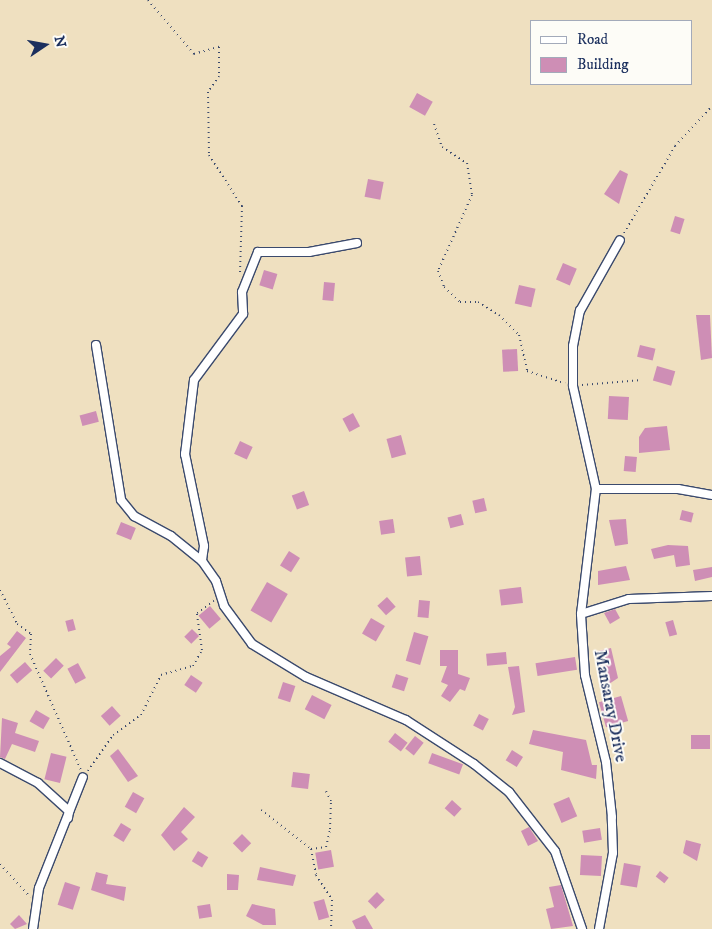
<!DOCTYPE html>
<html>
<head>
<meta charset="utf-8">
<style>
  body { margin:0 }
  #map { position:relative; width:712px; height:929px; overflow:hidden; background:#efe0c0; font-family:"IM FELL DW Pica",serif }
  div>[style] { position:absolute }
  .building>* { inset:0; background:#ce8eb5; transform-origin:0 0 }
  .path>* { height:2px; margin-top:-1px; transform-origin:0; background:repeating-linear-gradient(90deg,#3b4a6d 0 1px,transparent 0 5px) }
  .roads { filter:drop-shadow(1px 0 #3b4a6d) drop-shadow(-1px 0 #3b4a6d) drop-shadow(0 1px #3b4a6d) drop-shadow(0 -1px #3b4a6d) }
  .street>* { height:8px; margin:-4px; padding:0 4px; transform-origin:4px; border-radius:4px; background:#fff }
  span { translate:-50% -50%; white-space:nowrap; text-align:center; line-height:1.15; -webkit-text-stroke:4px #fdfcf7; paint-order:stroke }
  .street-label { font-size:18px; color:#1b2f5e }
  .legend { position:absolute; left:530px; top:20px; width:162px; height:65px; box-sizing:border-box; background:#fdfcf7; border:1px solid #a3aaba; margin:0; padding:6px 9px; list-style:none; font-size:15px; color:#1b2f5e }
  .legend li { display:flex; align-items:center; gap:10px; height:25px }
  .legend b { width:25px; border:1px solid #a3aaba }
  .north { position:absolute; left:20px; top:20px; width:50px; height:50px; -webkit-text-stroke:4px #fdfcf7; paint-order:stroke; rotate:78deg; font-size:14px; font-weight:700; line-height:20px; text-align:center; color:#1b2f5e }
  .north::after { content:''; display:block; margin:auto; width:18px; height:22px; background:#1b2f5e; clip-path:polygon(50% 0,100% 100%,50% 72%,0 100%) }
</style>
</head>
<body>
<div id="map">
  <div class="building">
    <i style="left:417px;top:93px;width:18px;height:16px;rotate:29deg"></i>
    <i style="clip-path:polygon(620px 170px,628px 174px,619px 204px,604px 194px)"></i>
    <i style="left:368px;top:179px;width:16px;height:18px;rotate:11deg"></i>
    <i style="left:675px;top:216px;width:10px;height:16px;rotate:17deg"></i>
    <i style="left:563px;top:263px;width:15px;height:18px;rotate:23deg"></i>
    <i style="left:264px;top:270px;width:14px;height:16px;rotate:17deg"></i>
    <i style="left:324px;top:282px;width:11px;height:18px;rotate:5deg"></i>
    <i style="left:519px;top:285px;width:17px;height:19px;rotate:13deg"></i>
    <i style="clip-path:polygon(696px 315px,710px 315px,712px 358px,701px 360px)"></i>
    <i style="left:640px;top:345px;width:16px;height:12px;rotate:14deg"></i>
    <i style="left:517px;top:349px;width:22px;height:15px;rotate:87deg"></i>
    <i style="left:657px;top:366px;width:19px;height:15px;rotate:16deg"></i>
    <i style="left:609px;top:396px;width:20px;height:23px;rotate:3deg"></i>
    <i style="left:96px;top:411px;width:11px;height:17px;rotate:75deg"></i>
    <i style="left:353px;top:413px;width:15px;height:12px;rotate:62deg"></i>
    <i style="clip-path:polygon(667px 426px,670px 450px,639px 453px,639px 437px,645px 428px)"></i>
    <i style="left:401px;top:435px;width:20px;height:15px;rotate:75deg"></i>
    <i style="left:240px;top:441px;width:14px;height:14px;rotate:25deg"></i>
    <i style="left:625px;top:456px;width:12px;height:15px;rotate:5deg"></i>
    <i style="left:304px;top:491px;width:15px;height:13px;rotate:70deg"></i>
    <i style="left:484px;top:498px;width:13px;height:12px;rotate:77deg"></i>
    <i style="left:682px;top:510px;width:12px;height:10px;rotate:14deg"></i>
    <i style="left:461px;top:514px;width:11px;height:14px;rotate:75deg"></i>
    <i style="left:393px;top:519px;width:14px;height:14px;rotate:82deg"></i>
    <i style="clip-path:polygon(626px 519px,628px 544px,615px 546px,609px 520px)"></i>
    <i style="left:121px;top:522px;width:16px;height:13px;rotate:22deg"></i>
    <i style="clip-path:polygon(668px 545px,688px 546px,690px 565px,676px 567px,674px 555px,654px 559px,651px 549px)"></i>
    <i style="left:289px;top:551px;width:13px;height:17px;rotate:32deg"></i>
    <i style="left:420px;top:556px;width:19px;height:15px;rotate:84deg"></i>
    <i style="clip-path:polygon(626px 566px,630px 580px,598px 585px,598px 571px)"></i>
    <i style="clip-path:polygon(712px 567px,712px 577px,695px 581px,693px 570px)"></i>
    <i style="left:267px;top:582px;width:24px;height:33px;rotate:30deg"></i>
    <i style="left:521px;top:587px;width:16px;height:22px;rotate:83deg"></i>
    <i style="left:387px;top:597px;width:13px;height:13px;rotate:48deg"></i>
    <i style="left:419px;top:600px;width:11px;height:17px;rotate:5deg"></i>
    <i style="left:210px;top:606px;width:17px;height:15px;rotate:50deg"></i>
    <i style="clip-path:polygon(615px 609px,620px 618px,610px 624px,604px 613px)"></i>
    <i style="left:371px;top:618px;width:16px;height:18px;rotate:30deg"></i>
    <i style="left:73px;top:619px;width:11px;height:8px;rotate:75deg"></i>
    <i style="left:673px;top:620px;width:15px;height:8px;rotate:74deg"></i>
    <i style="left:192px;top:629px;width:10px;height:11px;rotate:45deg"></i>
    <i style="clip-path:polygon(17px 631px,26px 638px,0 672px,0 656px,11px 647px,7px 644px)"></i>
    <i style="left:414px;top:632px;width:15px;height:30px;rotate:16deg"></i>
    <i style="clip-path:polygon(611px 648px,618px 678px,606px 686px,594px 652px)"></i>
    <i style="clip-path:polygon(440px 650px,458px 650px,458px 674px,470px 678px,465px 691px,460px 689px,450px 702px,441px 696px,448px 685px,441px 682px,447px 666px,440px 666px)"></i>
    <i style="left:506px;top:652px;width:12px;height:20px;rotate:85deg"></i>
    <i style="left:575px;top:657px;width:13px;height:40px;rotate:81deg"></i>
    <i style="left:56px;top:658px;width:11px;height:18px;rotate:45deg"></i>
    <i style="left:25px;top:662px;width:11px;height:20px;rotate:49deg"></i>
    <i style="left:78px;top:663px;width:17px;height:12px;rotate:62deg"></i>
    <i style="clip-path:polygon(519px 666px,525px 712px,512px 715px,515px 707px,508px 667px)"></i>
    <i style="left:396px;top:674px;width:13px;height:14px;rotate:18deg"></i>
    <i style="left:191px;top:675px;width:14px;height:12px;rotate:34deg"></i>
    <i style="left:283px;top:682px;width:13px;height:17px;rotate:18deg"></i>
    <i style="left:312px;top:695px;width:22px;height:16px;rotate:27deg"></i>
    <i style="left:621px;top:696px;width:26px;height:23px;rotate:74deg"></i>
    <i style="left:112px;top:706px;width:13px;height:15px;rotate:48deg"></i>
    <i style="left:36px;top:710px;width:16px;height:13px;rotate:30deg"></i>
    <i style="left:479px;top:714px;width:11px;height:13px;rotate:27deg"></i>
    <i style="clip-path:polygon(2px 718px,18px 723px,15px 733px,39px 741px,35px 752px,12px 744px,5px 759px,0 757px)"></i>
    <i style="clip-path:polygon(533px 730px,586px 740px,592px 765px,597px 765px,596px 779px,561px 770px,563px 752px,529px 744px)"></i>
    <i style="left:395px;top:733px;width:16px;height:11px;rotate:38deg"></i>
    <i style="left:691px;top:735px;width:19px;height:14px"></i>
    <i style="left:415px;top:736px;width:11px;height:16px;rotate:38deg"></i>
    <i style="clip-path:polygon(118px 749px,138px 776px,128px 782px,110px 756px)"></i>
    <i style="left:512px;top:750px;width:13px;height:12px;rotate:32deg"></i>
    <i style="left:51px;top:753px;width:16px;height:27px;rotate:14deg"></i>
    <i style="left:432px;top:753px;width:33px;height:11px;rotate:20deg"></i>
    <i style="left:293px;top:772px;width:17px;height:15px;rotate:7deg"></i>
    <i style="left:133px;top:792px;width:13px;height:17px;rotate:29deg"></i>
    <i style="left:569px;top:797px;width:21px;height:17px;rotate:67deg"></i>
    <i style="left:452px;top:800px;width:13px;height:11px;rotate:42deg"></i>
    <i style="clip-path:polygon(184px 807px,195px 817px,181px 832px,188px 839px,174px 851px,161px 835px)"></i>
    <i style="left:121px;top:823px;width:12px;height:15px;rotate:31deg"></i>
    <i style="clip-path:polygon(529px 827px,538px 841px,528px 846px,521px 831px)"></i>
    <i style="left:600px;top:828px;width:12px;height:18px;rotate:81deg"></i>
    <i style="left:242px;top:834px;width:13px;height:13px;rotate:45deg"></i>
    <i style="clip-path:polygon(686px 840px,701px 844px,697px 861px,683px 853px)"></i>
    <i style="left:331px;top:850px;width:17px;height:16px;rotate:80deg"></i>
    <i style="left:198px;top:851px;width:12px;height:12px;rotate:31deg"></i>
    <i style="left:581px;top:855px;width:21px;height:20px;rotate:3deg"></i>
    <i style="left:624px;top:863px;width:17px;height:22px;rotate:10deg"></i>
    <i style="clip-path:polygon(260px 867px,296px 875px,293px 886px,257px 880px)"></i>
    <i style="left:660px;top:871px;width:11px;height:7px;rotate:38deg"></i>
    <i style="clip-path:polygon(96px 872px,108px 875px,106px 884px,126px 887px,124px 901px,91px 890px)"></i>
    <i style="clip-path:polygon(227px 874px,239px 875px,238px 890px,227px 890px)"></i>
    <i style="left:65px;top:882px;width:16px;height:24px;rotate:18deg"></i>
    <i style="clip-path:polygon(561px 885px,573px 926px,551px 929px,546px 909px,554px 907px,549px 887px)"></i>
    <i style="left:377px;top:892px;width:11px;height:13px;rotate:45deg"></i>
    <i style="left:324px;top:899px;width:19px;height:11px;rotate:74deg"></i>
    <i style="left:210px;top:904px;width:13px;height:13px;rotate:81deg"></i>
    <i style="clip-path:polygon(252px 904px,275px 909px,276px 925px,263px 925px,246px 916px)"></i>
    <i style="clip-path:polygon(19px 915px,27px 924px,15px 929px,10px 924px)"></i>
    <i style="clip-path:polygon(365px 915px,373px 929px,356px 929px,352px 921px)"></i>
  </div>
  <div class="path">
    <i style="left:148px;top:0;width:71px;rotate:49.6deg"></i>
    <i style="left:194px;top:54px;width:26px;rotate:-16deg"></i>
    <i style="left:219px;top:47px;width:29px;rotate:90deg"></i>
    <i style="left:219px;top:76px;width:19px;rotate:125deg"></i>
    <i style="left:208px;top:92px;width:63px;rotate:89.1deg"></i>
    <i style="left:209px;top:155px;width:61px;rotate:57.1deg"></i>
    <i style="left:242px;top:206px;width:66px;rotate:91.7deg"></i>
    <i style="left:434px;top:124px;width:24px;rotate:71deg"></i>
    <i style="left:442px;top:147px;width:30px;rotate:33deg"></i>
    <i style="left:467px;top:163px;width:32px;rotate:81deg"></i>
    <i style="left:472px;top:195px;width:83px;rotate:114.1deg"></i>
    <i style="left:438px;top:271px;width:17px;rotate:69deg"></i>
    <i style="left:444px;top:287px;width:22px;rotate:43deg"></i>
    <i style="left:460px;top:302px;width:18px"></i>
    <i style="left:478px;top:302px;width:25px;rotate:32deg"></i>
    <i style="left:499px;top:315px;width:28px;rotate:45deg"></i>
    <i style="left:519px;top:335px;width:37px;rotate:77deg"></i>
    <i style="left:527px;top:371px;width:40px;rotate:18deg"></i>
    <i style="left:624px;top:233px;width:101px;rotate:-59.6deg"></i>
    <i style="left:675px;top:146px;width:54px;rotate:-47.2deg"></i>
    <i style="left:582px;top:385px;width:60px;rotate:-4.8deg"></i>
    <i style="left:0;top:590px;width:38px;rotate:63deg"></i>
    <i style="left:17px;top:624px;width:17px;rotate:36deg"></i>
    <i style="left:31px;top:634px;width:20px;rotate:93deg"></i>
    <i style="left:30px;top:654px;width:127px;rotate:66.3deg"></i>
    <i style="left:88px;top:771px;width:44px;rotate:-55.2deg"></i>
    <i style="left:113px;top:735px;width:34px;rotate:-36deg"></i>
    <i style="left:141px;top:715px;width:45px;rotate:-63.4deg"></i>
    <i style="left:161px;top:675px;width:33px;rotate:-16deg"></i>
    <i style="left:193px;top:666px;width:18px;rotate:-61deg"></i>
    <i style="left:202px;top:650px;width:37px;rotate:-98deg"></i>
    <i style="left:197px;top:613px;width:21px;rotate:-37deg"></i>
    <i style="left:261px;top:810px;width:63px;rotate:38deg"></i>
    <i style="left:311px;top:849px;width:26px;rotate:79deg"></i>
    <i style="left:316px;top:875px;width:30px;rotate:57deg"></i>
    <i style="left:332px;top:900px;width:29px;rotate:92deg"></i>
    <i style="left:311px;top:849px;width:15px;rotate:-8deg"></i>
    <i style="left:326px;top:847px;width:18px;rotate:-77deg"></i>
    <i style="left:330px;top:829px;width:28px;rotate:-88deg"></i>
    <i style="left:331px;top:801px;width:11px;rotate:-117deg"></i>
    <i style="left:0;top:864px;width:45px;rotate:47.7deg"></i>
  </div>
  <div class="roads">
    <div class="street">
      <i style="left:357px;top:243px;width:49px;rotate:169.4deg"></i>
      <i style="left:309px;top:252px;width:51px;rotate:180deg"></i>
      <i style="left:258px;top:252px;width:43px;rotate:111.8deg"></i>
      <i style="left:242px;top:292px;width:22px;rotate:87deg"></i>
      <i style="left:243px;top:314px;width:82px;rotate:126.6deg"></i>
      <i style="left:194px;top:380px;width:75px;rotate:96.9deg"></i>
      <i style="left:185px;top:454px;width:94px;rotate:78.3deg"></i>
      <i style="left:204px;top:546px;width:15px;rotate:98deg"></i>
      <i style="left:202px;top:561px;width:24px;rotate:55deg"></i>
      <i style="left:216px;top:581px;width:26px;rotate:72deg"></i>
      <i style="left:224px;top:606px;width:47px;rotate:53.6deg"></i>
      <i style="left:252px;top:644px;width:63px;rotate:31.4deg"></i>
      <i style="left:306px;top:677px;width:109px;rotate:23.3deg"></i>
      <i style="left:406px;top:720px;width:81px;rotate:32.9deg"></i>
      <i style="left:474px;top:764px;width:45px;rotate:38.7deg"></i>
      <i style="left:509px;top:792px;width:75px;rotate:52.1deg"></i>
      <i style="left:555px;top:851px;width:83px;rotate:70.9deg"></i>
      <i style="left:96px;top:345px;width:157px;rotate:80.8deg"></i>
      <i style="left:121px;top:500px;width:21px;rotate:51deg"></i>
      <i style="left:134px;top:516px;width:42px;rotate:28.4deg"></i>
      <i style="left:171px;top:536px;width:40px;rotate:39deg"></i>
      <i style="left:596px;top:489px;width:82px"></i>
      <i style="left:678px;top:489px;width:35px;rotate:10deg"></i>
      <i style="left:581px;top:614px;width:50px;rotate:-17.4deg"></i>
      <i style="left:629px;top:599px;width:83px;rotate:-2.1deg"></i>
      <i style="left:0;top:763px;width:43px;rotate:27.8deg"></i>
      <i style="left:38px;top:783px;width:42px;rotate:42.1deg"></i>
      <i style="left:69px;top:811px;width:7px;rotate:98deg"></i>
      <i style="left:33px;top:929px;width:41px;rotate:-81.7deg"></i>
      <i style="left:39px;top:888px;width:119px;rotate:-68.4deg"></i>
      <i style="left:599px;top:929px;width:77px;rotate:-79.6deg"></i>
      <i style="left:613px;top:853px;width:36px;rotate:-92deg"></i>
      <i style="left:612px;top:817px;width:55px;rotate:-96.2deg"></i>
      <i style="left:606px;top:762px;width:89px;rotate:-103.6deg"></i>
      <i style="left:585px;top:675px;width:61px;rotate:-93.8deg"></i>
      <i style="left:581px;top:614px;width:126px;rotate:-83.2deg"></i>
      <i style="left:596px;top:489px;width:106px;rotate:-102.6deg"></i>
      <i style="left:573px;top:386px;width:40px;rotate:-90deg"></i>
      <i style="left:573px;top:346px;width:36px;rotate:-79deg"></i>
      <i style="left:580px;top:311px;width:81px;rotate:-60.6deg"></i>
    </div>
  </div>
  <div class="street-label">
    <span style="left:610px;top:706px;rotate:79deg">Mansaray Drive</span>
  </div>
  <ul class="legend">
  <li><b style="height:6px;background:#fff"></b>Road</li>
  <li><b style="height:14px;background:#ce8eb5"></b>Building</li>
  </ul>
  <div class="north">N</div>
</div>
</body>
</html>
